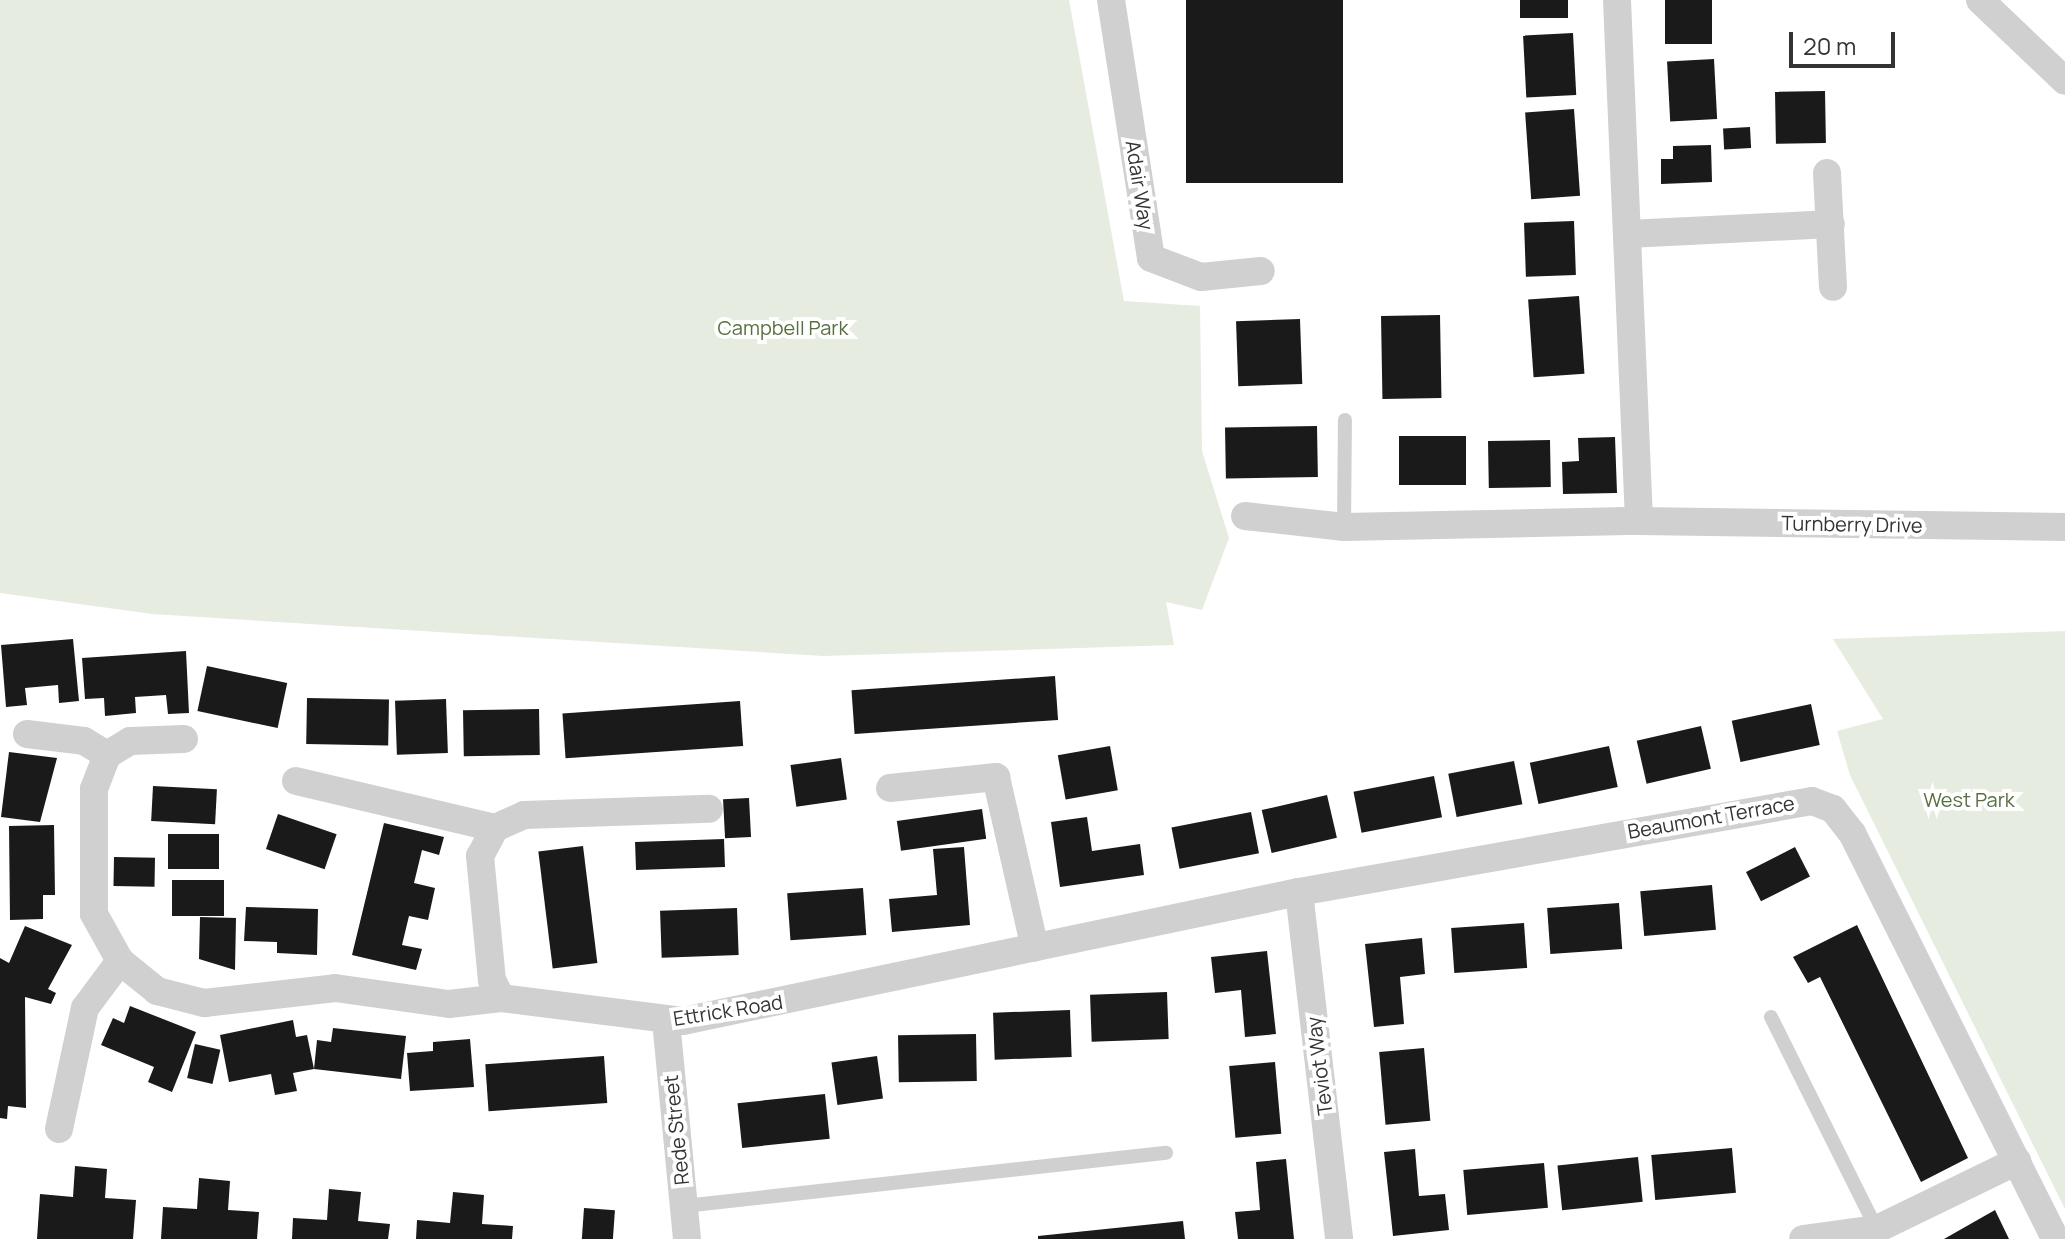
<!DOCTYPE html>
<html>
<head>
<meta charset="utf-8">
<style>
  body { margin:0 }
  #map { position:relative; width:2065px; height:1239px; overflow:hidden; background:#fff; font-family:Manrope,sans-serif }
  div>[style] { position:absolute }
  .green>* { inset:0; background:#e6ecdf }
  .building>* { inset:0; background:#1a1a1a; transform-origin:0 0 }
  .service>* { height:14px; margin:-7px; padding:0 7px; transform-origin:7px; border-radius:7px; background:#d0d0d0 }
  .minor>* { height:28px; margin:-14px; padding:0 14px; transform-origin:14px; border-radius:14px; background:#d0d0d0 }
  span { translate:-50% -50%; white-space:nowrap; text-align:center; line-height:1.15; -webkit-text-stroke:8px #fff; paint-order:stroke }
  .street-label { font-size:20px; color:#333 }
  .park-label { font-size:20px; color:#56703f }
  .scale { position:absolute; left:1789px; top:32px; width:106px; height:36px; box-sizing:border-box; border:4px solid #333; border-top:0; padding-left:10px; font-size:24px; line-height:28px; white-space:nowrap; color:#333; -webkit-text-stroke:6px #fff; paint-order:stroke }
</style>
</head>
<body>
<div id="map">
  <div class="green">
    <i style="clip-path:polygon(0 0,1069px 0,1124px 301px,1200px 306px,1202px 451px,1229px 538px,1202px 610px,1166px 602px,1174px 645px,823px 656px,152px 614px,0 593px)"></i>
    <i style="clip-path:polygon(2065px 631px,2065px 1209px,1850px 775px,1837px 731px,1883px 719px,1833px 639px)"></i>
  </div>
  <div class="building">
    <i style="left:1186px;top:0;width:157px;height:183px"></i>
    <i style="left:1520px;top:0;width:48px;height:18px"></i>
    <i style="left:1665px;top:0;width:47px;height:44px"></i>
    <i style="left:1573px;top:33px;width:62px;height:50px;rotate:87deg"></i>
    <i style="left:1714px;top:59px;width:60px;height:47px;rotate:87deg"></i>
    <i style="left:1825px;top:91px;width:52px;height:50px;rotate:89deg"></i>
    <i style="left:1574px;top:109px;width:87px;height:49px;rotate:86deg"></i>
    <i style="left:1750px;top:127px;width:21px;height:27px;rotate:87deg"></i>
    <i style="clip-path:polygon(1711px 145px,1712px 182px,1661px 184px,1661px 159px,1673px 159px,1673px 146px)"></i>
    <i style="left:1574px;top:221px;width:54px;height:50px;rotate:88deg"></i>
    <i style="left:1579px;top:296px;width:78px;height:51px;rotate:86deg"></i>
    <i style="left:1440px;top:315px;width:83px;height:59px;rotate:89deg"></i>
    <i style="left:1300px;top:319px;width:65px;height:64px;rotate:88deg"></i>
    <i style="left:1317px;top:426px;width:51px;height:92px;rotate:89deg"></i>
    <i style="left:1399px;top:436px;width:67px;height:49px"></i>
    <i style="clip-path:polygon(1615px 437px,1617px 493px,1563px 494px,1562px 462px,1579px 461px,1578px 438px)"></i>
    <i style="left:1550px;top:440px;width:47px;height:62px;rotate:89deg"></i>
    <i style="clip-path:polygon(73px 639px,79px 701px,59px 703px,58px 685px,25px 688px,27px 705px,6px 707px,1px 645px)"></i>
    <i style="clip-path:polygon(186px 651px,189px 713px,168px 714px,166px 695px,135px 697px,136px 713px,105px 716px,104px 698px,85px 699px,82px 658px)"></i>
    <i style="left:207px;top:666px;width:82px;height:46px;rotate:12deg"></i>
    <i style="left:1055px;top:676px;width:44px;height:204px;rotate:86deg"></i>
    <i style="left:307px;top:698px;width:82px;height:46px;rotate:1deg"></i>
    <i style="left:446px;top:699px;width:54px;height:51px;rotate:88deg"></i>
    <i style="left:740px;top:701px;width:45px;height:178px;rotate:86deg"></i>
    <i style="left:1811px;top:704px;width:42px;height:81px;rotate:78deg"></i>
    <i style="left:539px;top:709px;width:46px;height:76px;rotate:89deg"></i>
    <i style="left:1701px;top:726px;width:44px;height:66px;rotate:77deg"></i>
    <i style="left:1110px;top:746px;width:45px;height:53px;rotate:80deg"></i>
    <i style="left:1609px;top:746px;width:42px;height:81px;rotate:78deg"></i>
    <i style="clip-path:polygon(9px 752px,57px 758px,40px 822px,1px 817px)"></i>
    <i style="left:841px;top:758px;width:42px;height:51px;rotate:82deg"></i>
    <i style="left:1514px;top:761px;width:44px;height:67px;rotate:79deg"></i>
    <i style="left:1434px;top:776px;width:42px;height:82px;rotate:79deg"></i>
    <i style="left:153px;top:786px;width:64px;height:35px;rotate:3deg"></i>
    <i style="left:1327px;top:795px;width:44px;height:67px;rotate:77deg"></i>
    <i style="left:749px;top:798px;width:39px;height:26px;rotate:87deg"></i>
    <i style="left:982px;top:809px;width:30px;height:86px;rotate:82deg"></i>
    <i style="left:1251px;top:812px;width:42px;height:81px;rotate:79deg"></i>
    <i style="left:278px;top:814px;width:62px;height:37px;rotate:19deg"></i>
    <i style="clip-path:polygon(1087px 817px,1092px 851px,1140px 844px,1144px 875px,1060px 887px,1051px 822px)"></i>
    <i style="clip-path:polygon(384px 823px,444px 837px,439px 855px,422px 850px,414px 883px,435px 888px,428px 920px,409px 916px,402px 945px,422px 949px,416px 970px,352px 955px)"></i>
    <i style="clip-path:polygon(54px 825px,55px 895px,43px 895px,43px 919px,10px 920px,9px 826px)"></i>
    <i style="left:168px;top:834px;width:51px;height:35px"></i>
    <i style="left:724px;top:839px;width:28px;height:89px;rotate:88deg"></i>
    <i style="left:583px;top:846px;width:118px;height:45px;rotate:83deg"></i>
    <i style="clip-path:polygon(964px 847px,970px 925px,892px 932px,889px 899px,937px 895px,933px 849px)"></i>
    <i style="left:1795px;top:847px;width:33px;height:55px;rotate:63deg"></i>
    <i style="left:114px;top:857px;width:41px;height:29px;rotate:1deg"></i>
    <i style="left:172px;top:880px;width:52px;height:36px"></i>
    <i style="left:1712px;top:885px;width:45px;height:72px;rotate:85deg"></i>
    <i style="left:863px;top:888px;width:47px;height:76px;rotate:86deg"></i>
    <i style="left:1619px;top:903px;width:46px;height:72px;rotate:86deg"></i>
    <i style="clip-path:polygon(246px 907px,318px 909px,317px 955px,277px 953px,277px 942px,244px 941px)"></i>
    <i style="left:737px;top:908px;width:47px;height:77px;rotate:88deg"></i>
    <i style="clip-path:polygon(200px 917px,236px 918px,235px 970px,199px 959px)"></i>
    <i style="left:1524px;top:923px;width:45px;height:73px;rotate:86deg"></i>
    <i style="clip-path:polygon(1857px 925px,1968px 1158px,1921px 1182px,1820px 977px,1808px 983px,1793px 957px)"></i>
    <i style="clip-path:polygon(25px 926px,72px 945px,48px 989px,56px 993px,51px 1004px,25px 997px,26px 1108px,8px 1106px,7px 1119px,0 1118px,0 958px,9px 963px)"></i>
    <i style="clip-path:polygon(1422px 938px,1425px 974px,1400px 977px,1404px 1024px,1374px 1027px,1365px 944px)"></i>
    <i style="clip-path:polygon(1267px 951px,1276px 1034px,1245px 1037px,1241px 990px,1215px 993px,1211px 957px)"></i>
    <i style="left:1167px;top:992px;width:47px;height:77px;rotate:88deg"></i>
    <i style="clip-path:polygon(130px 1006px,196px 1032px,172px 1092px,148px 1082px,154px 1067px,101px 1045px,113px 1018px,124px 1023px)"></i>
    <i style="left:1070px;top:1010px;width:47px;height:77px;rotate:88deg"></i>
    <i style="clip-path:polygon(293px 1020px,296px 1037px,307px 1035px,314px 1069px,293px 1073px,297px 1091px,275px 1095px,271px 1074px,229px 1082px,220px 1035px)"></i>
    <i style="clip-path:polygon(333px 1028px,406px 1036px,401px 1079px,314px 1069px,317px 1040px,331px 1042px)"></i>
    <i style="left:976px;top:1034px;width:47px;height:78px;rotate:89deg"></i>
    <i style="clip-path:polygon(470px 1039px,474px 1087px,410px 1091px,407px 1053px,433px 1051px,433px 1042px)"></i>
    <i style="left:195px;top:1044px;width:26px;height:35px;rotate:13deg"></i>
    <i style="left:1424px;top:1048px;width:73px;height:45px;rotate:85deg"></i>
    <i style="left:604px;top:1056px;width:47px;height:119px;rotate:86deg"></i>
    <i style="left:877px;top:1056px;width:43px;height:46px;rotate:82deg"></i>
    <i style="left:1275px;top:1062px;width:72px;height:46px;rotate:85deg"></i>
    <i style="left:825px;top:1094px;width:45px;height:88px;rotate:84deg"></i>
    <i style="left:1732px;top:1148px;width:45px;height:81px;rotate:85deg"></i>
    <i style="clip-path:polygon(1415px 1149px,1419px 1196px,1445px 1194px,1449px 1230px,1393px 1236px,1384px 1152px)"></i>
    <i style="left:1638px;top:1157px;width:45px;height:81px;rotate:84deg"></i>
    <i style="clip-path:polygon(1286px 1159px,1294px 1239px,1238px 1239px,1235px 1212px,1260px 1210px,1256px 1162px)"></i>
    <i style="left:1544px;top:1163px;width:45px;height:81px;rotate:85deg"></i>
    <i style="clip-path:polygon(75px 1166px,107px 1169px,105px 1198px,136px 1200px,133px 1239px,37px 1239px,40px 1194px,73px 1197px)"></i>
    <i style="clip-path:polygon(199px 1178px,230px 1181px,228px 1210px,259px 1212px,257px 1239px,161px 1239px,163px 1207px,197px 1209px)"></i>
    <i style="clip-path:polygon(329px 1189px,361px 1192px,358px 1221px,390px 1224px,388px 1239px,292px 1239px,293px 1218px,327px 1220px)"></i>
    <i style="clip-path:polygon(453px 1192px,484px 1195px,482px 1224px,513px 1226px,512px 1239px,416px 1239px,417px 1220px,450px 1223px)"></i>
    <i style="left:584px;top:1208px;width:31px;height:31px;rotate:4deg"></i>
    <i style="clip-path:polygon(1995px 1210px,2009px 1239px,1944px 1239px)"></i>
    <i style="clip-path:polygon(1183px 1221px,1185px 1239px,1038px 1239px,1038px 1236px)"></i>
  </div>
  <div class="service">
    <i style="left:1344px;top:527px;width:107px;rotate:-89.5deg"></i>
    <i style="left:1771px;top:1017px;width:240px;rotate:63.5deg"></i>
    <i style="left:684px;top:1206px;width:485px;rotate:-6.3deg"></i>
  </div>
  <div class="minor">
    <i style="left:1111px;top:0;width:261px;rotate:81.2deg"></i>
    <i style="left:1151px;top:258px;width:53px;rotate:20.8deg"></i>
    <i style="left:1201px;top:277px;width:60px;rotate:-5.7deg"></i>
    <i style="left:1617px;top:0;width:521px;rotate:87.58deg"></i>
    <i style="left:1980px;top:0;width:117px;rotate:43.6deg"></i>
    <i style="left:1827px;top:173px;width:114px;rotate:87deg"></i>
    <i style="left:1628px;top:234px;width:203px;rotate:-2.8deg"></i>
    <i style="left:1245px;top:516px;width:100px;rotate:6.3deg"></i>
    <i style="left:1344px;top:527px;width:295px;rotate:-1.2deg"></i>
    <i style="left:1639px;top:521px;width:426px;rotate:0.8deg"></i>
    <i style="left:27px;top:734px;width:57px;rotate:7deg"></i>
    <i style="left:84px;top:741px;width:27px;rotate:31deg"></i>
    <i style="left:107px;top:755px;width:27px;rotate:-31deg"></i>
    <i style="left:130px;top:741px;width:54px;rotate:-2.1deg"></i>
    <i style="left:107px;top:755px;width:36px;rotate:111deg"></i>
    <i style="left:94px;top:789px;width:125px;rotate:90deg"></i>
    <i style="left:94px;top:914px;width:54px;rotate:61deg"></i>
    <i style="left:120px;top:961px;width:48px;rotate:39deg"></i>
    <i style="left:157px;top:991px;width:49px;rotate:14.3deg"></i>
    <i style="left:204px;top:1003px;width:132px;rotate:-6.5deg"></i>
    <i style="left:335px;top:988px;width:115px;rotate:8deg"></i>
    <i style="left:449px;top:1004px;width:52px;rotate:-6.6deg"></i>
    <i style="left:296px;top:781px;width:204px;rotate:13.3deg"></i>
    <i style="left:495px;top:828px;width:32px;rotate:-24deg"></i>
    <i style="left:524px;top:815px;width:185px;rotate:-1.9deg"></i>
    <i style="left:890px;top:788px;width:107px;rotate:-5.9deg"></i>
    <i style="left:996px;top:777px;width:175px;rotate:77.2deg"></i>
    <i style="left:495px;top:828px;width:32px;rotate:118deg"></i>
    <i style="left:480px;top:856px;width:125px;rotate:84.5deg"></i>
    <i style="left:492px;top:980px;width:20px;rotate:63deg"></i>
    <i style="left:501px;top:998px;width:183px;rotate:7.2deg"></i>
    <i style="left:683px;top:1021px;width:629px;rotate:-11.83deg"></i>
    <i style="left:1299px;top:892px;width:521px;rotate:-10.06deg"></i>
    <i style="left:1812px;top:801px;width:22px;rotate:21deg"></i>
    <i style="left:1833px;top:809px;width:31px;rotate:52deg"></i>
    <i style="left:1852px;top:833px;width:454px;rotate:63.4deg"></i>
    <i style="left:1299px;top:892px;width:349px;rotate:83.4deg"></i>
    <i style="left:666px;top:1021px;width:219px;rotate:84.5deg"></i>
    <i style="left:59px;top:1129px;width:124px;rotate:-77.9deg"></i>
    <i style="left:85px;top:1008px;width:59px;rotate:-53.3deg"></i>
    <i style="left:1803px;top:1239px;width:75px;rotate:-7.7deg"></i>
    <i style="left:1877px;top:1229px;width:156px;rotate:-25.9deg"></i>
  </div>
  <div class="street-label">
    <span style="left:1140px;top:185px;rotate:81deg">Adair Way</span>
    <span style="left:1852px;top:524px;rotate:1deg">Turnberry Drive</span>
    <span style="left:1711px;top:817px;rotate:-10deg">Beaumont Terrace</span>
    <span style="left:728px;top:1010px;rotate:-9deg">Ettrick Road</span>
    <span style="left:1319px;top:1066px;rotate:-97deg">Teviot Way</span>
    <span style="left:676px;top:1130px;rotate:-96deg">Rede Street</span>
  </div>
  <div class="park-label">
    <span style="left:783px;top:327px">Campbell Park</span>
    <span style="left:1969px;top:799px">West Park</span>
  </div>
  <div class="scale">20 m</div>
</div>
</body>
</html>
